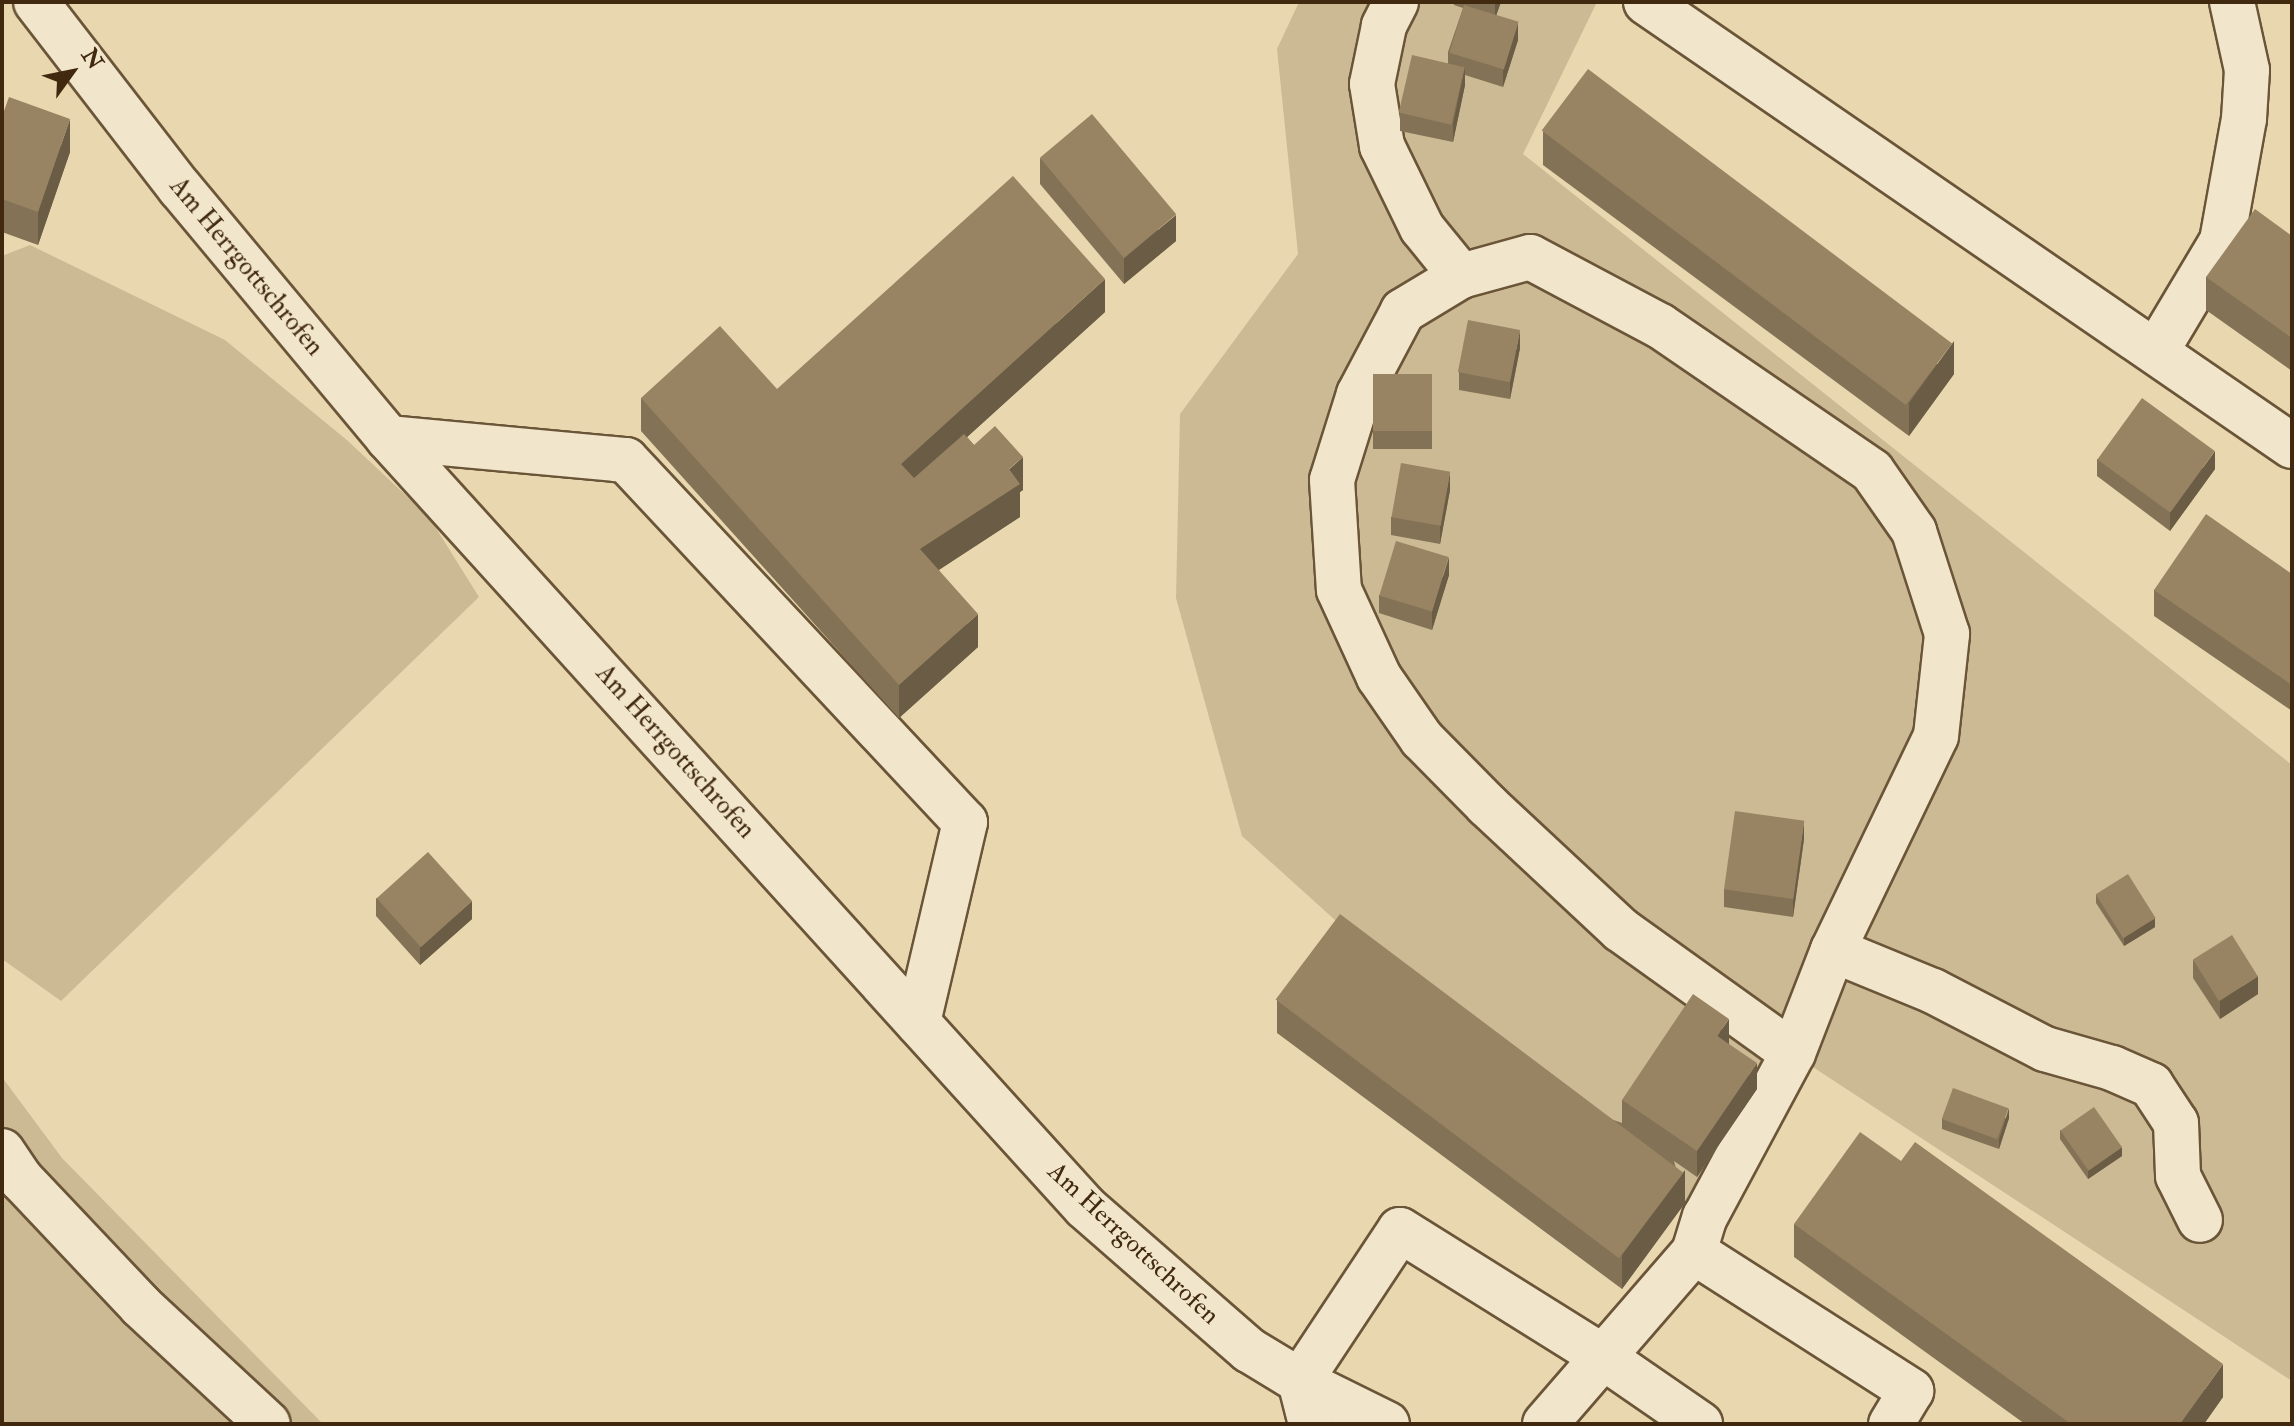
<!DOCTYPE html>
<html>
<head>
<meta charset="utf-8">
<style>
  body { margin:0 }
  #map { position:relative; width:2294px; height:1426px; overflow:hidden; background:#e9d8af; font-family:"IM FELL Double Pica",serif }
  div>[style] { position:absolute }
  .green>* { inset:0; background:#ccba94 }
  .roads { filter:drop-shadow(2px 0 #6b5538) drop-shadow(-2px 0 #6b5538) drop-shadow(0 2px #6b5538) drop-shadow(0 -2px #6b5538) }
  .minor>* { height:44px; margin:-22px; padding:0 22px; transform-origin:22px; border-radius:22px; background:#f1e6cb }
  .wall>* { inset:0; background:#837255; transform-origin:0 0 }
  .shaded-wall>* { inset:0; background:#6a5c45 }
  .building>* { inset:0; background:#988463; transform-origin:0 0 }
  span { translate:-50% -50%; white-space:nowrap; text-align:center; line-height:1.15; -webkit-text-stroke:8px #f1e6cb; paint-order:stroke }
  .street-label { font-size:26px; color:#412910 }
  .frame { position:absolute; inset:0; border:4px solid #412910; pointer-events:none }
  .north { position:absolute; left:32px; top:32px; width:80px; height:80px; -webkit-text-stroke:6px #f1e6cb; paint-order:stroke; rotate:57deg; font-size:22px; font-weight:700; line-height:32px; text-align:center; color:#412910 }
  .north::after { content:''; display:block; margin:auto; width:28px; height:36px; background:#412910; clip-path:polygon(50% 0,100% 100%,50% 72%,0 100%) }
</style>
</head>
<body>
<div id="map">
  <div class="green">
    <i style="clip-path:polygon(1299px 2px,1597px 2px,1523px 154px,2292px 765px,2292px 1381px,1793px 1054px,1705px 1217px,1472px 1044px,1242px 836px,1176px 598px,1180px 414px,1298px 254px,1277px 49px)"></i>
    <i style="clip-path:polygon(30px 245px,225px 340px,348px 441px,429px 517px,479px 597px,61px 1001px,2px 959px,2px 256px)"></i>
    <i style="clip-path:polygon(2px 1077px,62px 1158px,323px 1424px,2px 1424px)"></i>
  </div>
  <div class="roads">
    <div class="minor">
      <i style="left:36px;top:2px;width:235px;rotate:52.3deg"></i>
      <i style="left:180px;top:188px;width:325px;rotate:50.2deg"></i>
      <i style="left:388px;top:438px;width:1038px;rotate:47.81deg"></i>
      <i style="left:1085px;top:1207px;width:218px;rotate:41.1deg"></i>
      <i style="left:1249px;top:1350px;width:60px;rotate:31.3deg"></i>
      <i style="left:1300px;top:1381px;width:97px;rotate:26.3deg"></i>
      <i style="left:1396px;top:2px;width:27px;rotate:117deg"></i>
      <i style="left:1384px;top:26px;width:59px;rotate:101.7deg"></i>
      <i style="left:1372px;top:84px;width:63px;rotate:80.8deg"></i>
      <i style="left:1382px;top:146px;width:91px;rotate:64deg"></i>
      <i style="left:1422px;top:228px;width:62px;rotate:50.9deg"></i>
      <i style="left:1646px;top:2px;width:784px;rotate:34.5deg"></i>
      <i style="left:2157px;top:350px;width:127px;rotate:-59.2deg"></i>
      <i style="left:2222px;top:241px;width:124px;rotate:-79.8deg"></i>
      <i style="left:2244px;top:119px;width:49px;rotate:-86.5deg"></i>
      <i style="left:2247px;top:70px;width:70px;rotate:-102.4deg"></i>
      <i style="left:388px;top:438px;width:239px;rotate:5.3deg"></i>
      <i style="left:626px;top:460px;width:496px;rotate:46.9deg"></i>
      <i style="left:965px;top:822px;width:206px;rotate:103.2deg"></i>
      <i style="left:1833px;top:950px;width:108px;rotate:22.3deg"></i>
      <i style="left:1933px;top:991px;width:126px;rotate:27.4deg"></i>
      <i style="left:2045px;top:1049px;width:70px;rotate:15.8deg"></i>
      <i style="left:2112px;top:1068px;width:43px;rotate:23.6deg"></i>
      <i style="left:2151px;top:1085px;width:45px;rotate:56.7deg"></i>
      <i style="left:2176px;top:1123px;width:53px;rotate:87.8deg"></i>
      <i style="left:2178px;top:1176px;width:49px;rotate:63.4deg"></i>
      <i style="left:2px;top:1151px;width:34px;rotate:56deg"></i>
      <i style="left:21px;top:1179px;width:175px;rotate:46.6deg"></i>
      <i style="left:141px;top:1306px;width:173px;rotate:42.9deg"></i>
      <i style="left:1694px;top:1252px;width:258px;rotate:32.6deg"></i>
      <i style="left:1911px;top:1391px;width:39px;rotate:121deg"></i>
      <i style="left:1311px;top:1424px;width:44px;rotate:-104.3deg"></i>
      <i style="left:1300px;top:1381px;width:181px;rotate:-56.5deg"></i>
      <i style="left:1400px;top:1230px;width:239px;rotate:32deg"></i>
      <i style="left:1603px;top:1357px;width:118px;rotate:34.6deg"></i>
      <i style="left:1545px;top:1424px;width:228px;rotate:-49.1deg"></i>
      <i style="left:1694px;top:1252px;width:37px;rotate:-73deg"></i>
      <i style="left:1705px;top:1217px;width:186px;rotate:-61.8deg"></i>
      <i style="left:1793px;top:1053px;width:110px;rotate:-68.8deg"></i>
      <i style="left:1833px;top:950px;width:237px;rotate:-64.3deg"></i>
      <i style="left:1936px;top:736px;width:103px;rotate:-83.8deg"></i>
      <i style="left:1947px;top:634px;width:108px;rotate:-107.8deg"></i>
      <i style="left:1914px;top:531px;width:73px;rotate:-125deg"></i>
      <i style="left:1872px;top:471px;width:257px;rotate:-145.6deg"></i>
      <i style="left:1660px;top:326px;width:147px;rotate:-152deg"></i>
      <i style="left:1530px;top:257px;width:72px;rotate:164.6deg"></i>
      <i style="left:1461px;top:276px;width:68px;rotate:148.9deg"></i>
      <i style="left:1403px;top:311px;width:94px;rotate:117.9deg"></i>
      <i style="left:1359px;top:394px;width:90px;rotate:107.4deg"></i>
      <i style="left:1332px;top:480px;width:110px;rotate:86.4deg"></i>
      <i style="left:1339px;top:590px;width:96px;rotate:65.3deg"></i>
      <i style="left:1379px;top:677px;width:75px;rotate:55.3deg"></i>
      <i style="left:1422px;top:739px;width:93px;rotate:45.4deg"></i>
      <i style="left:1487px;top:805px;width:183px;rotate:43deg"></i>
      <i style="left:1621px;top:930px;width:211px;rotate:35.6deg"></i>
    </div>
  </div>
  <div class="wall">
    <i style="clip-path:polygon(1454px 2px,1501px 2px,1496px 15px,1518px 40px,1503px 87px,1465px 75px,1465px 85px,1453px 142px,1400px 131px,1400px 113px,1448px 63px,1448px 52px,1463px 8px,1454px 5px)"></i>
    <i style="clip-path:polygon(2px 110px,70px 152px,38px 245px,2px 232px)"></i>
    <i style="clip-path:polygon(1543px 131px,1954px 374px,1909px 436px,1543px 165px)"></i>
    <i style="clip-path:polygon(1040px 158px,1176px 241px,1124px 284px,1040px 184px)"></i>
    <i style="clip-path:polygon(2292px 236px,2292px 371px,2206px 310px,2206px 277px)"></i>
    <i style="clip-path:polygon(1105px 312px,967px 437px,974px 445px,1023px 490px,1020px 492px,1020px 517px,939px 570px,978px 647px,899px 718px,641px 431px,641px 398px,777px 389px)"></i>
    <i style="clip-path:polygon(1520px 348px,1510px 399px,1459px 390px,1459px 372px)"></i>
    <i style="left:1373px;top:374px;width:59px;height:75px"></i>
    <i style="clip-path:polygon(2097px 459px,2215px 469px,2170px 531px,2097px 476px)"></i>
    <i style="clip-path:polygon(1450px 490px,1440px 544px,1391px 535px,1391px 517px)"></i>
    <i style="clip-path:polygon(2292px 574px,2292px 711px,2154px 616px,2154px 590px)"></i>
    <i style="clip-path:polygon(1449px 575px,1432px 630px,1379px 613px,1379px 595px)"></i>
    <i style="clip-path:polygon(1804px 839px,1793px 917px,1724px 907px,1724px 889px)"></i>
    <i style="clip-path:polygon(2096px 894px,2155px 927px,2124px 946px,2096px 903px)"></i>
    <i style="clip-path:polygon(376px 898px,472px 919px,420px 965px,376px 916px)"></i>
    <i style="clip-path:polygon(2193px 960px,2258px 994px,2220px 1019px,2193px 978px)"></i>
    <i style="clip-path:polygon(1277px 1000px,1622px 1123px,1622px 1100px,1729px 1044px,1757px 1089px,1697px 1177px,1674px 1161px,1685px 1203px,1622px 1289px,1277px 1033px)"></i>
    <i style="clip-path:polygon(2009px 1118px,1999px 1149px,1942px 1129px,1942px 1119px)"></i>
    <i style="clip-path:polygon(2060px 1130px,2122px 1156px,2088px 1179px,2060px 1139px)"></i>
    <i style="clip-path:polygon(1794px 1224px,2223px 1397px,2204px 1424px,2025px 1424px,1794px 1257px)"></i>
  </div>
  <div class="shaded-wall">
    <i style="clip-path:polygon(1495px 2px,1501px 2px,1495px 19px)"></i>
    <i style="clip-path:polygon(1518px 22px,1518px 40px,1503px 87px,1503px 70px)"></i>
    <i style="clip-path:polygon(1465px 67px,1465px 85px,1453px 142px,1453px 124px)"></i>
    <i style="clip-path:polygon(70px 119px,70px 152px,38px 245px,38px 212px)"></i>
    <i style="clip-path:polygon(1176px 215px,1176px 241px,1124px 284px,1124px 258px)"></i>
    <i style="clip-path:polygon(1105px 279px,1105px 312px,901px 497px,901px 464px)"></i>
    <i style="clip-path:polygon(1520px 330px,1520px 348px,1510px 399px,1510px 382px)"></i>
    <i style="clip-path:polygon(1954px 341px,1954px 374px,1909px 436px,1909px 403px)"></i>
    <i style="clip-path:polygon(2215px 451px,2215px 469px,2170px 531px,2170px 513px)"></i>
    <i style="clip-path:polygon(1023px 457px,1023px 490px,1020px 492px,1020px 517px,920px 582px,920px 549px)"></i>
    <i style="clip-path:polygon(1450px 472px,1450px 490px,1440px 544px,1440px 526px)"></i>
    <i style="clip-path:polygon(1449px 557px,1449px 575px,1432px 630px,1432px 612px)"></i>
    <i style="clip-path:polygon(978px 614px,978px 647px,899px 718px,899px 685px)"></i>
    <i style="clip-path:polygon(1804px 821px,1804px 839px,1793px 917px,1793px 899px)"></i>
    <i style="clip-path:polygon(472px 901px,472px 919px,420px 965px,420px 947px)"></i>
    <i style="clip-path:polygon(2155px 918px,2155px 927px,2124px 946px,2124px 937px)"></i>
    <i style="clip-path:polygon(2258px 976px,2258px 994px,2220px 1019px,2220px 1001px)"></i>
    <i style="clip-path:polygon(1729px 1019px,1729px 1045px,1717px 1036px)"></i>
    <i style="clip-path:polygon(1757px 1063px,1757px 1089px,1697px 1177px,1697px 1151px)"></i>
    <i style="clip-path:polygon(2009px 1108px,2009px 1118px,1999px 1149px,1999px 1140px)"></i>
    <i style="clip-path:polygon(2122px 1147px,2122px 1156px,2088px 1179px,2088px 1169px)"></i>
    <i style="clip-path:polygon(1685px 1170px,1685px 1203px,1622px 1289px,1622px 1255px)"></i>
    <i style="clip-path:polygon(2223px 1364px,2223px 1397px,2204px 1424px,2180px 1424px)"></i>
  </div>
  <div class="building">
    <i style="left:1464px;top:5px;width:57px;height:50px;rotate:17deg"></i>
    <i style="left:1412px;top:55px;width:54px;height:59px;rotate:13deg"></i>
    <i style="left:1588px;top:69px;width:456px;height:77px;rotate:37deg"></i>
    <i style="clip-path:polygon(9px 97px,70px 119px,38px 212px,2px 199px,2px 110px,4px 111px)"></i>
    <i style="left:1092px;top:114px;width:131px;height:68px;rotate:50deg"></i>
    <i style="clip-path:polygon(1013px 176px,1105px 279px,901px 464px,914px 478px,964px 434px,974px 445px,995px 426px,1023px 457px,1009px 469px,1020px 484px,920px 549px,978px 614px,899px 685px,641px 398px,720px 326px,777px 389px)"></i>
    <i style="clip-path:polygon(2255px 209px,2292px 236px,2292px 338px,2206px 277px)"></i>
    <i style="left:1468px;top:320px;width:53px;height:53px;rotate:11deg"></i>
    <i style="left:1373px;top:374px;width:59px;height:57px"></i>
    <i style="left:2142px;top:398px;width:90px;height:76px;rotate:36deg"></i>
    <i style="left:1401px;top:463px;width:50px;height:55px;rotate:10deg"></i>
    <i style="clip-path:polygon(2206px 514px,2292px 574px,2292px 685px,2154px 590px)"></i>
    <i style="left:1396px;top:541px;width:55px;height:57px;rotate:17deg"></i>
    <i style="left:1735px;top:811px;width:70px;height:79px;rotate:8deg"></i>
    <i style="left:428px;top:852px;width:66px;height:69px;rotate:48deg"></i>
    <i style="left:2128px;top:874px;width:52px;height:38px;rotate:58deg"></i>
    <i style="left:1340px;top:914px;width:430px;height:107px;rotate:37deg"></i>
    <i style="left:2232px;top:935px;width:49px;height:46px;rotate:58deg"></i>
    <i style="clip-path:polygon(1693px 994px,1729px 1019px,1717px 1036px,1757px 1063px,1697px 1151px,1622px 1100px)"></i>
    <i style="left:1953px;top:1088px;width:59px;height:33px;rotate:20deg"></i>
    <i style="left:2094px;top:1107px;width:49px;height:41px;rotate:55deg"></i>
    <i style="clip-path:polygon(1860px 1132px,1901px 1161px,1915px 1142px,2223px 1364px,2180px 1424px,2071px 1424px,1794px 1224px)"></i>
  </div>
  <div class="street-label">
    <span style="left:246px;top:267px;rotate:50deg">Am Herrgottschrofen</span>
    <span style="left:675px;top:752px;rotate:48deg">Am Herrgottschrofen</span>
    <span style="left:1133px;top:1244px;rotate:43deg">Am Herrgottschrofen</span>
  </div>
  <div class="frame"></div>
  <div class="north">N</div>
</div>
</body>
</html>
